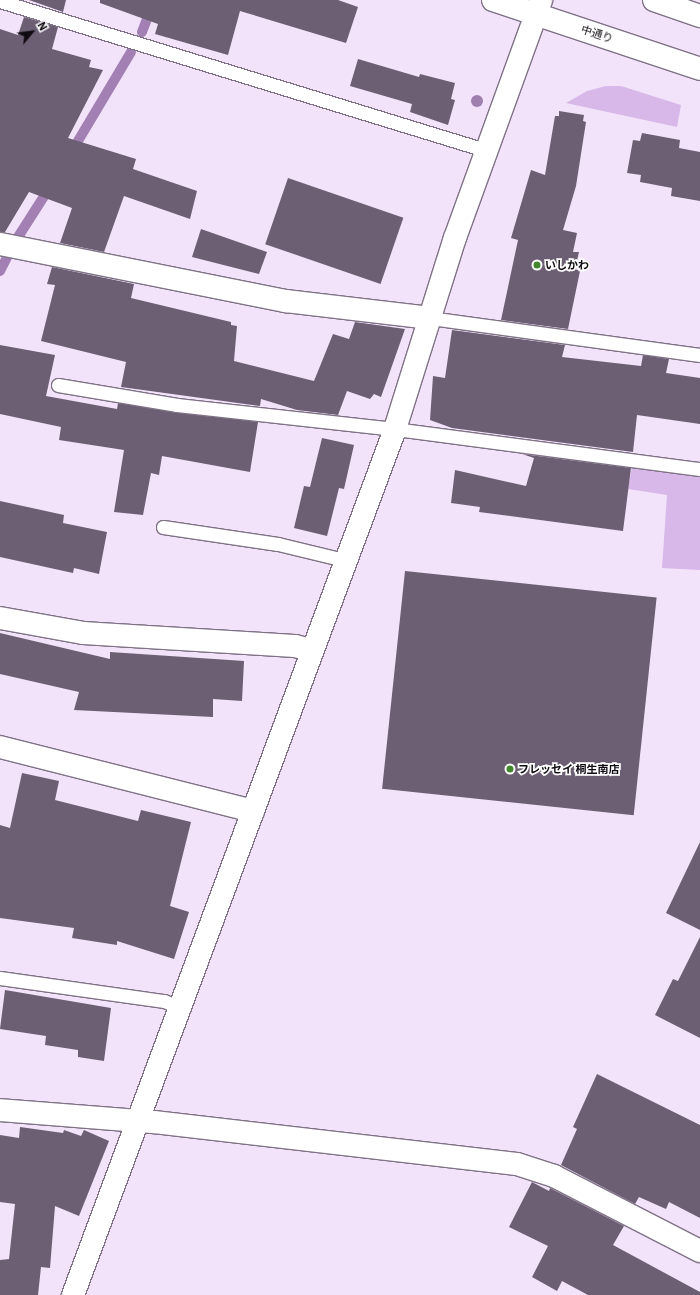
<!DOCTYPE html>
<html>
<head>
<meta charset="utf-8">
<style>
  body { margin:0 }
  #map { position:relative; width:700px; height:1295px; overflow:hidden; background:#f2e3fa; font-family:"IBM Plex Sans","Noto Sans JP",sans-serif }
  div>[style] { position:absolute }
  .green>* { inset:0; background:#d7b8e8 }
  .stream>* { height:10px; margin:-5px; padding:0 5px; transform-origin:5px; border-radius:5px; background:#a280b3 }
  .building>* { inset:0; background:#6c5f73; transform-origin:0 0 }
  .roads { filter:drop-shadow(1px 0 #7f7286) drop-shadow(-1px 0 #7f7286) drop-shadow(0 1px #7f7286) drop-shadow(0 -1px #7f7286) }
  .lane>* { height:13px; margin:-6.5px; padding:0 6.5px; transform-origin:6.5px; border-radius:6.5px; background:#fff }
  .street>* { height:22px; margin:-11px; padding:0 11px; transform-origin:11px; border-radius:11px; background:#fff }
  .secondary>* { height:22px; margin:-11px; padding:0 11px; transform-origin:11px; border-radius:11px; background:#fff }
  .trees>* { width:12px; height:12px; margin:-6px; border-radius:50%; background:#9e7fae }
  .dots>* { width:11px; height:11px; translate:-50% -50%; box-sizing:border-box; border:2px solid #fff; border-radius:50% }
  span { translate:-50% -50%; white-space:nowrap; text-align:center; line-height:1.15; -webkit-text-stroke:3.5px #fff; paint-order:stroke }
  .street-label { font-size:11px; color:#100b12 }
  .poi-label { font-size:11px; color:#100b12; font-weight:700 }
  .left { translate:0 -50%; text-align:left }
  .north { position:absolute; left:12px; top:12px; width:40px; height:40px; -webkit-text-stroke:3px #fff; paint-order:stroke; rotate:61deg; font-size:11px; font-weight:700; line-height:16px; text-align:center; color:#100b12 }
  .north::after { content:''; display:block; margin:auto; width:14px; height:18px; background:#100b12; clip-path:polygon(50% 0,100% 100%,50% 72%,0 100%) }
</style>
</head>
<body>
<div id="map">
  <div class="green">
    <i style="clip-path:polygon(606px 86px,621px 86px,681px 105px,677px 127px,566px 103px,587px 91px)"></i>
    <i style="clip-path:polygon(632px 467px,700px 476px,700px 570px,662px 568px,667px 495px,628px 489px)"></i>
  </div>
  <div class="stream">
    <i style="left:142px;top:32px;width:34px;rotate:-69deg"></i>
    <i style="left:72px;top:151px;width:115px;rotate:-59.2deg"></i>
    <i style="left:18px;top:237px;width:59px;rotate:-57.4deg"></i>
    <i style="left:0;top:271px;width:18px;rotate:-63deg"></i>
  </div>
  <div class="building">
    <i style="clip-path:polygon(29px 0,66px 0,63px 12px)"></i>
    <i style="clip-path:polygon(100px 0,338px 0,358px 7px,346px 43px,240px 11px,228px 55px,155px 34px,158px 24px,100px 3px)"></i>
    <i style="clip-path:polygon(24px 17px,58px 27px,52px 49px,91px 60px,89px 67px,103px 70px,68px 138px,136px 159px,133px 169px,197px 191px,190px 219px,124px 196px,104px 252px,60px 243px,72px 208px,29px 192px,5px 232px,0 232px,0 29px,18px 35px)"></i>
    <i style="clip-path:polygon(358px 59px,419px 77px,420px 74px,455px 83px,451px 99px,455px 100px,448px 125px,410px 112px,412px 104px,350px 86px)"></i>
    <i style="clip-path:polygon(559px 111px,584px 115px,583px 121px,586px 122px,576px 186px,563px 230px,577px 233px,573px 252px,579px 252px,575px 269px,580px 271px,568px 329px,501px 320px,518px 240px,511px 238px,531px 170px,545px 175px,555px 116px,559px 116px)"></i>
    <i style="clip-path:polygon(642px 133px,680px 140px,679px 148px,700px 152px,700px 201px,671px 196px,672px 188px,640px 182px,641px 175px,627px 173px,633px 140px,640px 141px)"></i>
    <i style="left:288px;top:178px;width:122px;height:70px;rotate:19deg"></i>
    <i style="clip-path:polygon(201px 229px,267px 252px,259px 274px,192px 257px)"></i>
    <i style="clip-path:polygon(52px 267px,134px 284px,131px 298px,231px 322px,231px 325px,237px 326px,234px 361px,314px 381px,333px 334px,349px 339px,355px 322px,405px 329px,381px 397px,374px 394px,370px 399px,347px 391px,338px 415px,297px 410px,261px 399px,260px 406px,121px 387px,126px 362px,41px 341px,55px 285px,47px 284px)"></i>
    <i style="clip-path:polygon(452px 330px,565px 345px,562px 357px,641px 366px,643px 355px,669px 359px,666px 373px,700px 378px,700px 424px,637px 415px,633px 452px,452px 428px,430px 420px,433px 376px,445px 378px)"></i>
    <i style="clip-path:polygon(0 345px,55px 355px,46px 396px,117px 409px,118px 403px,258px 422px,250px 472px,162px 456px,159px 475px,151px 473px,143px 515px,114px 512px,124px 450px,59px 440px,61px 427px,0 414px)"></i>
    <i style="clip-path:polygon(322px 438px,354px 445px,344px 489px,339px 488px,327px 536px,294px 528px,304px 486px,310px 487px)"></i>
    <i style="clip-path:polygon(522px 454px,631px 468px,623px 531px,479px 512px,480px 507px,451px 503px,455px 470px,526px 486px,534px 458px)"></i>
    <i style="clip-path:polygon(0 501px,64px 515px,63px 523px,107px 532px,99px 574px,74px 568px,73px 573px,0 557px)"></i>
    <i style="left:405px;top:571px;width:253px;height:219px;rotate:6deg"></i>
    <i style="clip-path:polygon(0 633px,110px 659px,110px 652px,244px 661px,242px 701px,213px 699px,213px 717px,74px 710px,79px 692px,0 674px)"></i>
    <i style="clip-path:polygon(22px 773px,59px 781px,55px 800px,138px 821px,141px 810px,191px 822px,170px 906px,189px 912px,174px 959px,117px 941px,117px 945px,72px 938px,74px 928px,0 918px,0 825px,10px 828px)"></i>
    <i style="clip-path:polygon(700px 842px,700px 930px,666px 913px)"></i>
    <i style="clip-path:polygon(700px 937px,700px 1038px,655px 1015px,673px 979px,678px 981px)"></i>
    <i style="clip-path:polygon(5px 990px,111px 1008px,104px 1061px,78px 1057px,78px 1050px,45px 1045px,46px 1036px,0 1029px)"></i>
    <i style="clip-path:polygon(597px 1074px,700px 1125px,700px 1218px,669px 1202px,666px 1209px,639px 1197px,635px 1204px,561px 1165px,577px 1129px,573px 1127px)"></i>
    <i style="clip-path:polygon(20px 1127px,63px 1133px,64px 1130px,81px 1136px,84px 1130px,109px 1141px,79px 1216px,55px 1206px,50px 1268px,41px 1267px,38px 1295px,0 1295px,0 1260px,9px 1259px,15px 1204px,0 1202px,0 1135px,19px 1138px)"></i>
    <i style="clip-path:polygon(532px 1182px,549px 1191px,550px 1188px,624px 1226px,613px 1245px,700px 1292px,700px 1295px,588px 1295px,562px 1281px,557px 1291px,532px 1277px,548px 1246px,509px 1227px)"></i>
  </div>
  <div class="roads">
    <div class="lane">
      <i style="left:0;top:1px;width:507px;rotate:17.08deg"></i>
      <i style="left:430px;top:318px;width:273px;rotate:7.8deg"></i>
      <i style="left:58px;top:385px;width:121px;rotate:9.5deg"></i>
      <i style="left:177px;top:405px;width:219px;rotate:6.3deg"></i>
      <i style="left:395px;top:429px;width:308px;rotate:7.5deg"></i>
      <i style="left:163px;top:527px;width:116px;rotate:8.4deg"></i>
      <i style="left:278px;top:544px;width:68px;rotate:13.6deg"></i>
      <i style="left:0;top:978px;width:166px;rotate:8deg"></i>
      <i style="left:164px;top:1001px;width:16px;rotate:22deg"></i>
    </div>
    <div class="street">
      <i style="left:0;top:244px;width:292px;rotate:11.3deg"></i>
      <i style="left:286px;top:301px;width:145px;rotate:6.7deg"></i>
      <i style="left:0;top:618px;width:84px;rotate:10.2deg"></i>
      <i style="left:83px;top:633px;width:212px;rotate:3.5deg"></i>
      <i style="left:295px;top:646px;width:16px;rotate:14deg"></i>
      <i style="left:0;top:747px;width:261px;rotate:14.2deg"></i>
      <i style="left:0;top:1110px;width:154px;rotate:4.5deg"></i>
      <i style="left:154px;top:1122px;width:365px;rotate:6.6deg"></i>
      <i style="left:517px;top:1164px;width:39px;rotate:18deg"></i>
      <i style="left:554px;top:1176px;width:164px;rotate:27.2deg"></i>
    </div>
    <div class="secondary">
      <i style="left:493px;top:0;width:218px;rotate:18.4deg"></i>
      <i style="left:654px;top:0;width:49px;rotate:19.2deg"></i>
      <i style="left:73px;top:1295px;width:924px;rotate:-69.6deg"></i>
      <i style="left:395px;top:429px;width:200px;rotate:-72.6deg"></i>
      <i style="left:455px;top:238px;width:253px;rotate:-70.1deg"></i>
    </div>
  </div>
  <div class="trees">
    <i style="left:477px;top:101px"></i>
  </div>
  <div class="dots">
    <i style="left:537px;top:265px;background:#44882d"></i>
    <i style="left:510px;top:769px;background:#44882d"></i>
  </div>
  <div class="street-label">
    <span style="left:597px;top:34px;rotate:18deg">中通り</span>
  </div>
  <div class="poi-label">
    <span class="left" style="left:545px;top:265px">いしかわ</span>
    <span class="left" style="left:518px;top:769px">フレッセイ 桐生南店</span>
  </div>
  <div class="north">N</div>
</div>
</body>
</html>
